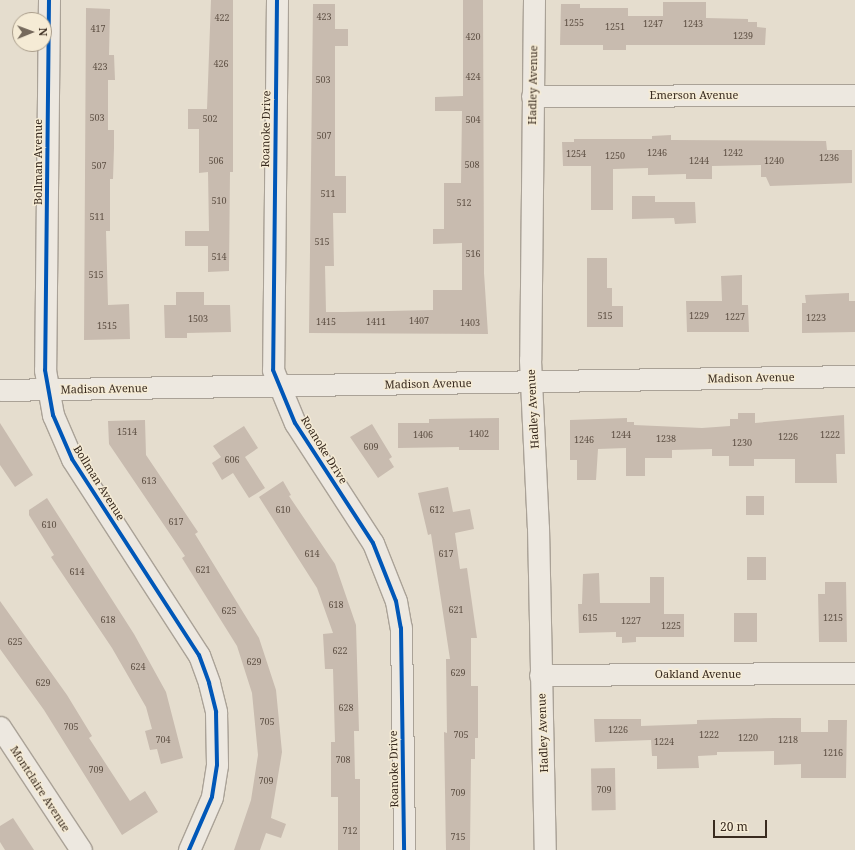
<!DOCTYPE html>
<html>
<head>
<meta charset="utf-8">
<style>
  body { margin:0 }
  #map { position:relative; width:855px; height:850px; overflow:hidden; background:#e5ddce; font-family:"Noto Serif",serif }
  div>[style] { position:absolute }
  .building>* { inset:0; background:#c8bbaf; transform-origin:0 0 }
  .roads { filter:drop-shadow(1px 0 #aaa297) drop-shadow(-1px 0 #aaa297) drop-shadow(0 1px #aaa297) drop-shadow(0 -1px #aaa297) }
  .street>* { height:21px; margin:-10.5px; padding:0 10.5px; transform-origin:10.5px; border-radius:10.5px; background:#ede8e0 }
  .cycleway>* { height:4px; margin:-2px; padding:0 2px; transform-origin:2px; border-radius:2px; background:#0057b8 }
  span { translate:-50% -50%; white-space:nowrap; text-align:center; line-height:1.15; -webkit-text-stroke:3px #f5ebd5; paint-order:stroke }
  .number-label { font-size:9px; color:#5d4f43 }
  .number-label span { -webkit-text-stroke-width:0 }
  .street-label { font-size:11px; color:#392b1f }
  .north { position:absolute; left:12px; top:12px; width:40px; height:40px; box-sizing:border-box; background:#f5ebd5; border:1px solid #aa9e8c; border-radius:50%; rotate:89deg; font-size:11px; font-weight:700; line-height:16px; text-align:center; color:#392b1f }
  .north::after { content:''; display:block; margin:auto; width:14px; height:18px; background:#75695c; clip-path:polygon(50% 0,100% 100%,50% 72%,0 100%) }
  .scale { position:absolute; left:713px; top:820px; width:54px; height:18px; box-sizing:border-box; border:2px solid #392b1f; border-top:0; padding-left:5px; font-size:12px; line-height:14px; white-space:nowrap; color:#392b1f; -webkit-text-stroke:3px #f5ebd5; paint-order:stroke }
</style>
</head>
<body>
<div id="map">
  <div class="building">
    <i style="clip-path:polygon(211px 0,233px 0,233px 172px,230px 172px,229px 271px,208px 272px,208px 246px,185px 246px,185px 231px,209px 231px,208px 172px,199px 173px,199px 129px,188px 129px,188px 109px,207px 109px)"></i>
    <i style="clip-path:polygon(463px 0,483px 0,484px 273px,488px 334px,309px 333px,313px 4px,335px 4px,335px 29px,348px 29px,348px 46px,335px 46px,335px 176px,346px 176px,346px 213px,333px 213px,334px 266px,325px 266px,326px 312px,344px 312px,433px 310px,433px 290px,462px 290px,462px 243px,433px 244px,433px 229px,444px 229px,444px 183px,461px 183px,462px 111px,435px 111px,435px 97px,463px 96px)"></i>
    <i style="clip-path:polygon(663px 2px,706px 2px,706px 18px,748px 19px,748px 22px,757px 22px,757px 27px,766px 28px,765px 45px,626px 45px,626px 50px,603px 50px,603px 45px,560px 45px,561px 4px,580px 4px,580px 8px,628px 8px,628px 16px,663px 16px)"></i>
    <i style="clip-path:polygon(86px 8px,110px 9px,109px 55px,114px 55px,115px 80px,108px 80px,108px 130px,114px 130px,114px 148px,113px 179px,110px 179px,110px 231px,106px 231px,108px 305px,129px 304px,130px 339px,84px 340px)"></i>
    <i style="clip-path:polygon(671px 135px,671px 140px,826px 141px,827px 150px,852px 150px,852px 183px,770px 186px,766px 177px,761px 177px,761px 165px,712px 166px,712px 179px,686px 179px,686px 174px,648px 175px,648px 168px,613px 169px,613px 210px,591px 210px,591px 166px,563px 166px,562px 142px,574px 142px,574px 139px,652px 139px,652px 136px)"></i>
    <i style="clip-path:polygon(632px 196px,655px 196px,655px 202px,695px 202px,696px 223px,675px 224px,674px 218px,632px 219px)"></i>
    <i style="clip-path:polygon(587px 258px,607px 258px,607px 288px,612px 288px,612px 306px,623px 306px,623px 327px,587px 327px)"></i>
    <i style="clip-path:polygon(742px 275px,742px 305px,748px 305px,749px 332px,687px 332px,686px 301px,722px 301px,721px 276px)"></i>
    <i style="clip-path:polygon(176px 292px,204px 292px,204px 305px,230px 305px,231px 332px,187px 333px,187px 338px,165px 338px,164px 305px,176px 305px)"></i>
    <i style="clip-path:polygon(849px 293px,849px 301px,855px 301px,855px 332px,802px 333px,802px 303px,806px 303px,805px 295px)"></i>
    <i style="clip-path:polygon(738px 413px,755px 413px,755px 423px,844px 415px,845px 454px,836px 454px,837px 483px,795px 483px,795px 459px,754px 459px,754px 466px,729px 466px,729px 456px,712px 456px,712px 449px,672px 450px,672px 458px,645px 458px,645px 476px,626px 476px,626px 448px,598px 449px,596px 480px,577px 480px,577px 460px,570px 460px,570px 420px,627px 418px,627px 422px,634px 422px,634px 425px,702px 428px,730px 426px,730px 419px,738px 419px)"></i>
    <i style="clip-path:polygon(499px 418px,499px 450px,459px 450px,459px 447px,398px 448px,398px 423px,429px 423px,429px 419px)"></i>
    <i style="clip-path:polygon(145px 420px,146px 455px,198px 532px,195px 534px,259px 638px,276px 690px,282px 752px,271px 818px,286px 824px,281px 838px,266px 833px,260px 850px,234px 850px,251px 800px,258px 755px,252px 693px,237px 646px,182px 558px,185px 556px,109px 444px,108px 421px)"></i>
    <i style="clip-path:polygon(0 423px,33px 475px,15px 487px,0 465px)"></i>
    <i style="clip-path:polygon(372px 424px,392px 457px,389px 459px,394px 467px,378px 478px,350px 437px)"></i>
    <i style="clip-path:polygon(244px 426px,258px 448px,245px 457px,265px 488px,249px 498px,233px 473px,222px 480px,212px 463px,221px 457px,213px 446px)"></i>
    <i style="clip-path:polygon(283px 481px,291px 495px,289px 496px,335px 564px,356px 625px,359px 731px,354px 731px,355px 779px,360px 779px,360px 850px,338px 850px,338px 797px,331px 797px,331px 742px,335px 742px,333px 669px,325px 669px,323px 634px,333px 633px,317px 588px,259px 497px)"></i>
    <i style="clip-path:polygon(448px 487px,453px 512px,470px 509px,474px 529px,455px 533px,460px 569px,467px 568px,477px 638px,471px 638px,471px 686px,478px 686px,478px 738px,475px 738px,475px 759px,471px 759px,470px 850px,446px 850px,444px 732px,447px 733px,446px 659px,450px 659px,431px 534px,428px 535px,418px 493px)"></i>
    <i style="left:746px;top:496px;width:18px;height:19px"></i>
    <i style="clip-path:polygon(47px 498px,134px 634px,166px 692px,183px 758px,161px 764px,157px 749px,150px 750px,145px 731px,152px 729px,146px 707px,112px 648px,51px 557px,54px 555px,29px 515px,29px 510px)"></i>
    <i style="left:747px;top:557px;width:19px;height:23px"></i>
    <i style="clip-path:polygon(599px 573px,600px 603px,650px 603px,650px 577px,664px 577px,664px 614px,684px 614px,684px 637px,636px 637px,636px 642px,622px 643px,622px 637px,616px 637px,616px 632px,579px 633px,578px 604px,582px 604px,583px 574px)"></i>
    <i style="clip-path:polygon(825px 582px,846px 582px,847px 642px,819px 642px,818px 594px,825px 594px)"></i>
    <i style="clip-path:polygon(0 601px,67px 695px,92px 736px,89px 738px,130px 801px,145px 791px,158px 812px,122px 835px,44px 710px,0 649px)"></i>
    <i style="left:734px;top:613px;width:23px;height:29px"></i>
    <i style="clip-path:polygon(774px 718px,801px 718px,801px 732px,828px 732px,828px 720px,847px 720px,846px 778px,801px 778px,801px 764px,774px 765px,774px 751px,717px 752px,717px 755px,698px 756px,699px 768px,657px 769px,657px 756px,652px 756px,651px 740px,595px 742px,594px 719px,641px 719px,641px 726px,697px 724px,697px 720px)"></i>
    <i style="left:615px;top:768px;width:42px;height:24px;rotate:89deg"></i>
    <i style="clip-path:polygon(13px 818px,34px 850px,5px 850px,0 842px,0 826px)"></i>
  </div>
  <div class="roads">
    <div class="street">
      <i style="left:49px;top:0;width:370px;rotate:90.6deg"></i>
      <i style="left:45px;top:370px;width:46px;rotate:79.9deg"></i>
      <i style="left:53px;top:415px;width:48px;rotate:66.6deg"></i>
      <i style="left:72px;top:459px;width:234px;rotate:57.1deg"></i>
      <i style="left:199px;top:655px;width:30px;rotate:70deg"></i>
      <i style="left:209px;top:683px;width:30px;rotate:76deg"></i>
      <i style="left:216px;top:712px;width:53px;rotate:88.9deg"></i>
      <i style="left:217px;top:765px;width:32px;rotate:99deg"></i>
      <i style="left:212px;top:797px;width:58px;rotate:113.5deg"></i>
      <i style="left:277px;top:0;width:370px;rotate:90.6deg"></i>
      <i style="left:273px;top:370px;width:57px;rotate:67.5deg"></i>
      <i style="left:295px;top:423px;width:143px;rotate:57deg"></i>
      <i style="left:373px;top:543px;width:62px;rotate:68.4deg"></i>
      <i style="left:396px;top:601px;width:27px;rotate:80deg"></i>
      <i style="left:401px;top:628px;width:222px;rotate:89.2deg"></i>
      <i style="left:534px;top:0;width:360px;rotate:90.6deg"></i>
      <i style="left:530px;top:360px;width:167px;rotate:87.3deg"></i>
      <i style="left:538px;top:527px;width:323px;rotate:88.8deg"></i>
      <i style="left:532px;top:96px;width:323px;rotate:-0.2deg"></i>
      <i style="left:0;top:390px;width:855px;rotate:-0.94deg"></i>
      <i style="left:540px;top:675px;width:315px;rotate:-0.4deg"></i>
      <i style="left:0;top:727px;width:147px;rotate:56.6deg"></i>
    </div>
  </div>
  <div class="cycleway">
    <i style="left:49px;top:0;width:370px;rotate:90.6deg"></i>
    <i style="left:45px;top:370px;width:46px;rotate:79.9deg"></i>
    <i style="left:53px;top:415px;width:48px;rotate:66.6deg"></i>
    <i style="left:72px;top:459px;width:234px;rotate:57.1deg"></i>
    <i style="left:199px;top:655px;width:30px;rotate:70deg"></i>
    <i style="left:209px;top:683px;width:30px;rotate:76deg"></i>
    <i style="left:216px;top:712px;width:53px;rotate:88.9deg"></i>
    <i style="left:217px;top:765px;width:32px;rotate:99deg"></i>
    <i style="left:212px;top:797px;width:58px;rotate:113.5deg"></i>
    <i style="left:277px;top:0;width:370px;rotate:90.6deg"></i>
    <i style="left:273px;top:370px;width:57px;rotate:67.5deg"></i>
    <i style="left:295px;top:423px;width:143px;rotate:57deg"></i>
    <i style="left:373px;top:543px;width:62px;rotate:68.4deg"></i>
    <i style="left:396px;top:601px;width:27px;rotate:80deg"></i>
    <i style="left:401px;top:628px;width:222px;rotate:89.2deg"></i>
  </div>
  <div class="number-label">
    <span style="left:324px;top:17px">423</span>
    <span style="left:222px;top:18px">422</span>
    <span style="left:574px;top:23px">1255</span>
    <span style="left:653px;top:24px">1247</span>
    <span style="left:693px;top:24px">1243</span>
    <span style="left:615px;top:27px">1251</span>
    <span style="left:98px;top:29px">417</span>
    <span style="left:743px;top:36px">1239</span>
    <span style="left:473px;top:37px">420</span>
    <span style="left:221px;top:64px">426</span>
    <span style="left:100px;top:67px">423</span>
    <span style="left:473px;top:77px">424</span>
    <span style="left:323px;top:80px">503</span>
    <span style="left:97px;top:118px">503</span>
    <span style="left:210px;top:119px">502</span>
    <span style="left:473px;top:120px">504</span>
    <span style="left:324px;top:136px">507</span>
    <span style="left:657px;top:153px">1246</span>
    <span style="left:733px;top:153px">1242</span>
    <span style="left:576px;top:154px">1254</span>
    <span style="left:615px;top:156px">1250</span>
    <span style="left:829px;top:158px">1236</span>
    <span style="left:216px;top:161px">506</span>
    <span style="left:699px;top:161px">1244</span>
    <span style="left:774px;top:161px">1240</span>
    <span style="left:472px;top:165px">508</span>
    <span style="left:99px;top:166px">507</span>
    <span style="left:328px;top:194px">511</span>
    <span style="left:219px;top:201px">510</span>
    <span style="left:464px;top:203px">512</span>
    <span style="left:97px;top:217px">511</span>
    <span style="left:322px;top:242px">515</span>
    <span style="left:473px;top:254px">516</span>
    <span style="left:219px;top:257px">514</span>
    <span style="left:96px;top:275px">515</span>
    <span style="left:605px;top:316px">515</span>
    <span style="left:699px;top:316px">1229</span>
    <span style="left:735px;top:317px">1227</span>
    <span style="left:816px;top:318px">1223</span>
    <span style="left:198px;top:319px">1503</span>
    <span style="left:419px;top:321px">1407</span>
    <span style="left:326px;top:322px">1415</span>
    <span style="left:376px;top:322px">1411</span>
    <span style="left:470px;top:323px">1403</span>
    <span style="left:107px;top:326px">1515</span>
    <span style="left:127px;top:432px">1514</span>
    <span style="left:479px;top:434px">1402</span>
    <span style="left:423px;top:435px">1406</span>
    <span style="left:621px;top:435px">1244</span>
    <span style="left:830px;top:435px">1222</span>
    <span style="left:788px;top:437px">1226</span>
    <span style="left:666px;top:439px">1238</span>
    <span style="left:584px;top:440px">1246</span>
    <span style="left:742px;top:443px">1230</span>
    <span style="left:371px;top:447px">609</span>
    <span style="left:232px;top:460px">606</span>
    <span style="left:149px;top:481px">613</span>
    <span style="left:283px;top:510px">610</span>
    <span style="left:437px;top:510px">612</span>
    <span style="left:176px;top:522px">617</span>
    <span style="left:49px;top:525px">610</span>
    <span style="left:312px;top:554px">614</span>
    <span style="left:446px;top:554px">617</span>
    <span style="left:203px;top:570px">621</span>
    <span style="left:77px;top:572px">614</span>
    <span style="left:336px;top:605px">618</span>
    <span style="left:456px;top:610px">621</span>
    <span style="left:229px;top:611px">625</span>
    <span style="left:590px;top:618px">615</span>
    <span style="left:833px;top:618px">1215</span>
    <span style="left:108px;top:620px">618</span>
    <span style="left:631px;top:621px">1227</span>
    <span style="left:671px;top:626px">1225</span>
    <span style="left:15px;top:642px">625</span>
    <span style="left:340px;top:651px">622</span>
    <span style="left:254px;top:662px">629</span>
    <span style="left:138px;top:667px">624</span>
    <span style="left:458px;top:673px">629</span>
    <span style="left:43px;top:683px">629</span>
    <span style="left:346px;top:708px">628</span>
    <span style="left:267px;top:722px">705</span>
    <span style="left:71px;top:727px">705</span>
    <span style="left:618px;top:730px">1226</span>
    <span style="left:461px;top:735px">705</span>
    <span style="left:709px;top:735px">1222</span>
    <span style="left:748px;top:738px">1220</span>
    <span style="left:163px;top:740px">704</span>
    <span style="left:788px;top:740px">1218</span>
    <span style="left:664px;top:742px">1224</span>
    <span style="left:833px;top:753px">1216</span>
    <span style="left:343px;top:760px">708</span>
    <span style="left:96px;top:770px">709</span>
    <span style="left:266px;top:781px">709</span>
    <span style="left:604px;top:790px">709</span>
    <span style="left:458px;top:793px">709</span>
    <span style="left:350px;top:831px">712</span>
    <span style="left:458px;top:837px">715</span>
  </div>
  <div class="street-label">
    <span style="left:533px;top:85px;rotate:-89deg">Hadley Avenue</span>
    <span style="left:694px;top:95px">Emerson Avenue</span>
    <span style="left:266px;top:129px;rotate:-89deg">Roanoke Drive</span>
    <span style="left:38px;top:162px;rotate:-90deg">Bollman Avenue</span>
    <span style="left:751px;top:378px;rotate:-1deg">Madison Avenue</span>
    <span style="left:428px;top:384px;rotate:-1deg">Madison Avenue</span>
    <span style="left:104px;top:389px;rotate:-1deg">Madison Avenue</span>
    <span style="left:533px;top:409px;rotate:-93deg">Hadley Avenue</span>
    <span style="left:324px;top:450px;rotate:58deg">Roanoke Drive</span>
    <span style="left:99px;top:483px;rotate:58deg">Bollman Avenue</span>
    <span style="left:698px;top:674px">Oakland Avenue</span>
    <span style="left:543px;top:733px;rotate:-92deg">Hadley Avenue</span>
    <span style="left:394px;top:769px;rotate:-91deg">Roanoke Drive</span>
    <span style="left:40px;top:789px;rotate:57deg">Montclaire Avenue</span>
  </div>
  <div class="north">N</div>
  <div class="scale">20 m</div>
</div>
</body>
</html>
